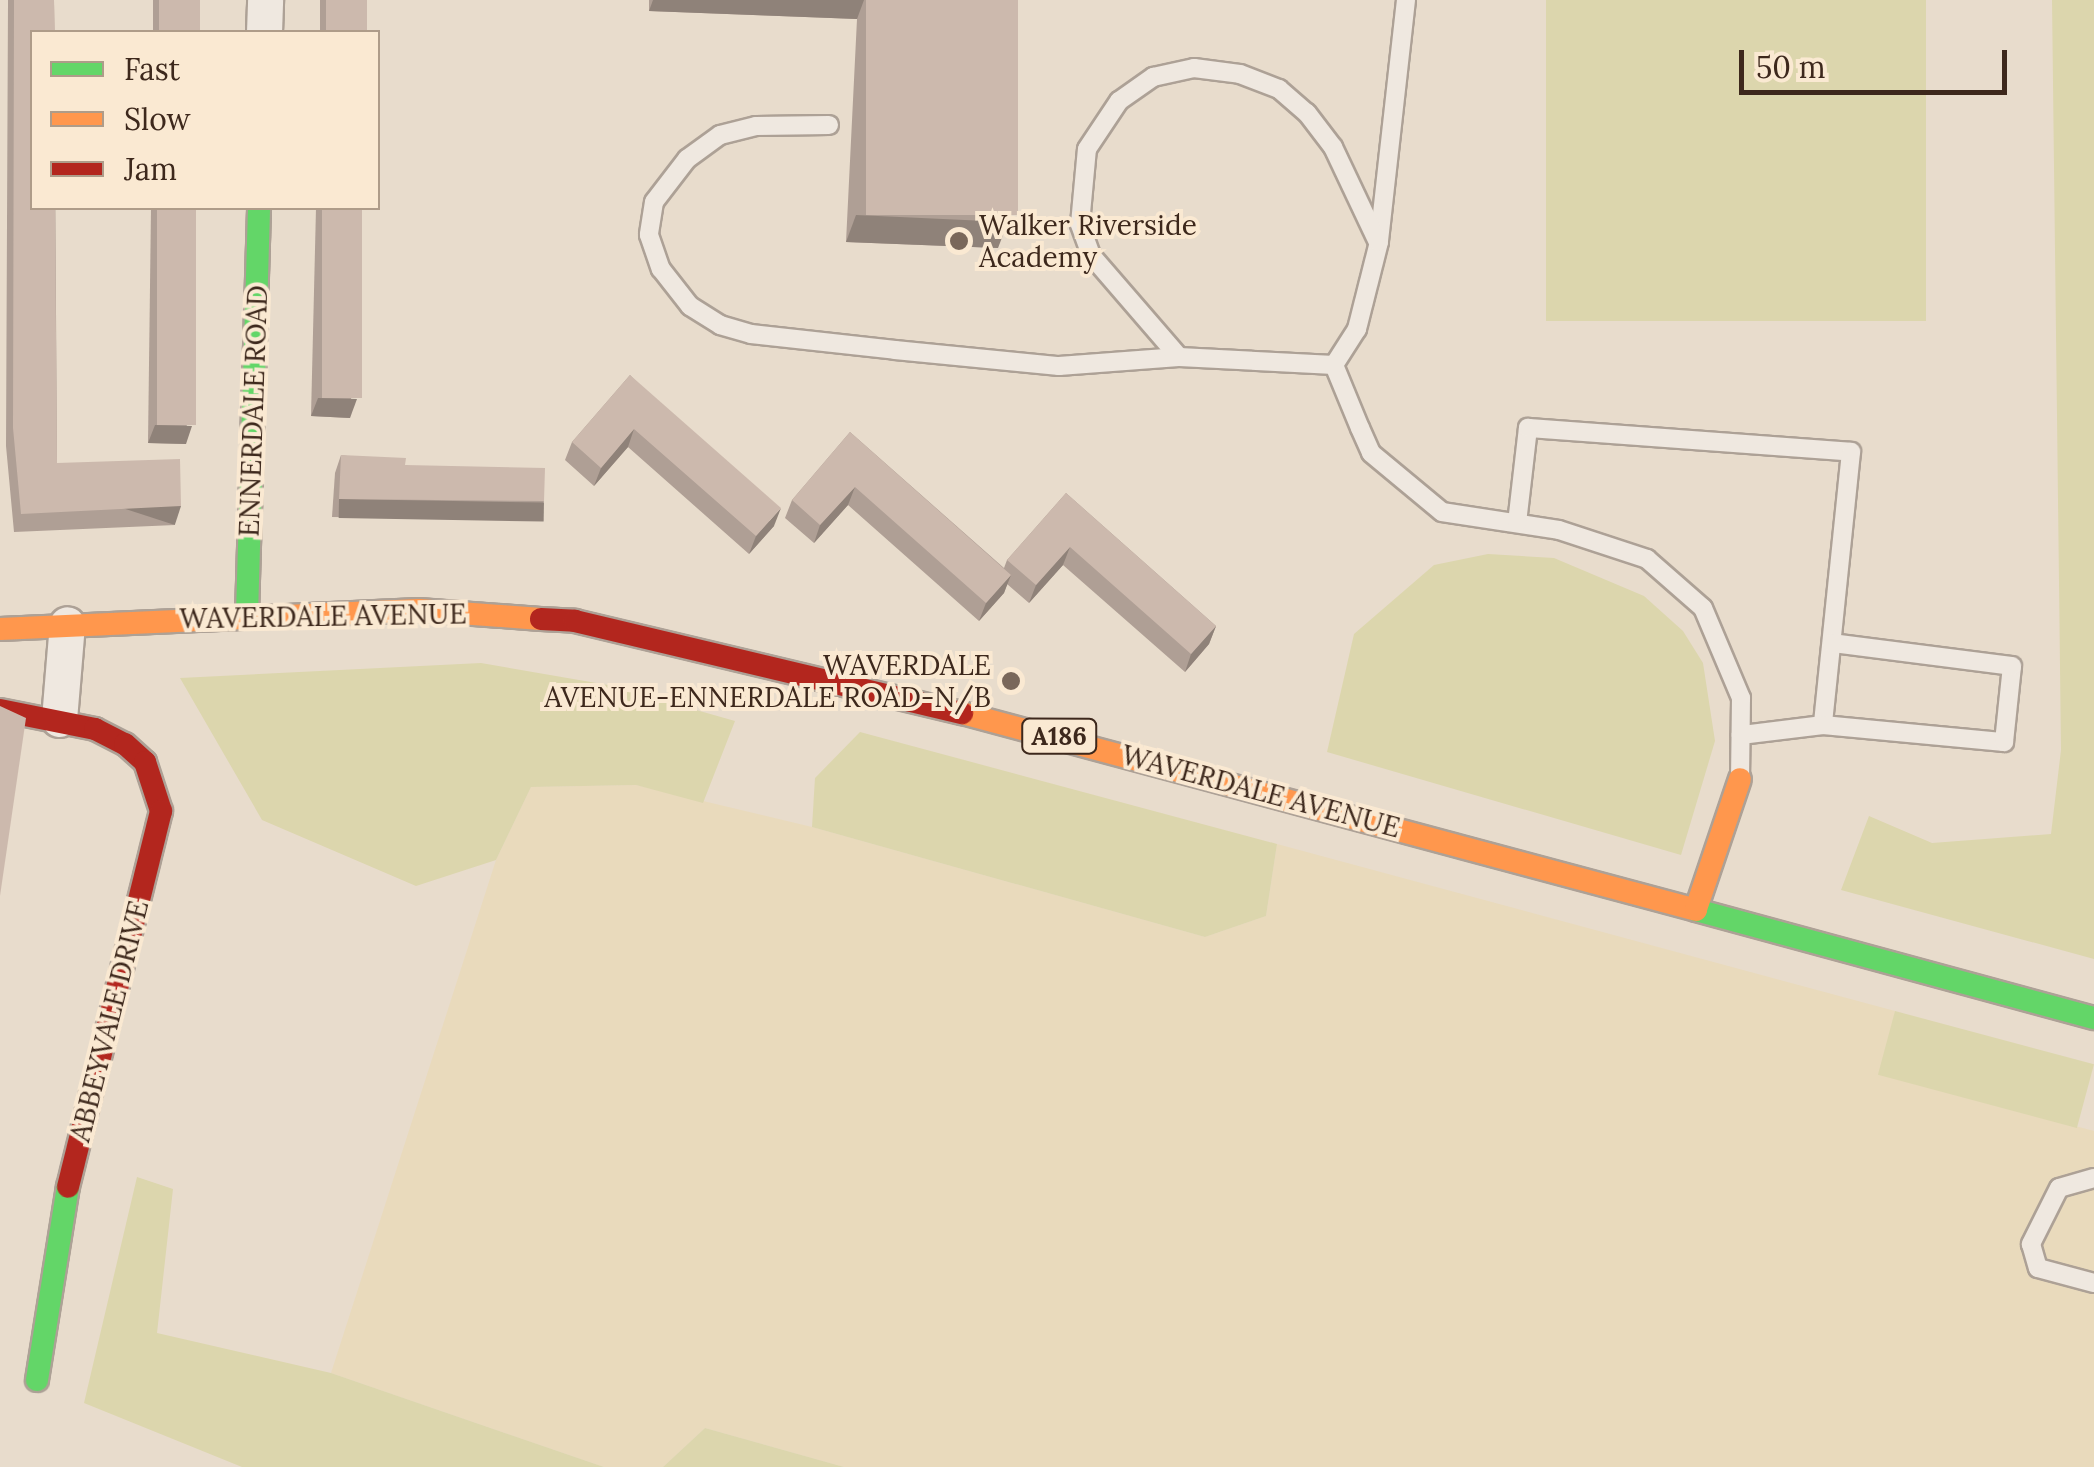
<!DOCTYPE html>
<html>
<head>
<meta charset="utf-8">
<style>
  body { margin:0 }
  #map { position:relative; width:2094px; height:1467px; overflow:hidden; background:#e8dccc; font-family:Lora,serif }
  div>[style] { position:absolute }
  .farmland>* { inset:0; background:#e9dabc }
  .green>* { inset:0; background:#dcd6ad; transform-origin:0 0 }
  .roads { filter:drop-shadow(2px 0 #ada196) drop-shadow(-2px 0 #ada196) drop-shadow(0 2px #ada196) drop-shadow(0 -2px #ada196) }
  .lane>* { height:18px; margin:-9px; padding:0 9px; transform-origin:9px; border-radius:9px; background:#efe8e0 }
  .street>* { height:35px; margin:-17.5px; padding:0 17.5px; transform-origin:17.5px; border-radius:17.5px; background:#efe8e0 }
  .fast>* { height:22px; margin:-11px; padding:0 11px; transform-origin:11px; border-radius:11px; background:#63d668 }
  .slow>* { height:22px; margin:-11px; padding:0 11px; transform-origin:11px; border-radius:11px; background:#ff974d }
  .jam>* { height:22px; margin:-11px; padding:0 11px; transform-origin:11px; border-radius:11px; background:#b3261e }
  .wall>* { inset:0; background:#af9f95; transform-origin:0 0 }
  .shaded-wall>* { inset:0; background:#8f8279; transform-origin:0 0 }
  .building>* { inset:0; background:#ccb9ad; transform-origin:0 0 }
  .dots>* { width:28px; height:28px; translate:-50% -50%; box-sizing:border-box; border:5px solid #fae9d2; border-radius:50% }
  span { translate:-50% -50%; white-space:nowrap; text-align:center; line-height:1.15; -webkit-text-stroke:8px #fae9d2; paint-order:stroke }
  .shield-label span { padding:2px 8px; background:#fae9d2; border:2px solid; border-radius:8px; -webkit-text-stroke-width:0 }
  .shield-label { font-size:25px; color:#3d281c; font-weight:700 }
  .poi-label { font-size:28px; color:#3d281c }
  .left { translate:0 -50%; text-align:left }
  .right { translate:-100% -50%; text-align:right }
  .street-label { font-size:28px; color:#3d281c }
  .legend { position:absolute; left:30px; top:30px; width:350px; height:180px; box-sizing:border-box; background:#fae9d2; border:2px solid #ae9c89; margin:0; padding:12px 18px; list-style:none; font-size:30px; color:#3d281c }
  .legend li { display:flex; align-items:center; gap:20px; height:50px }
  .legend b { width:50px; border:2px solid #ae9c89 }
  .scale { position:absolute; left:1739px; top:50px; width:268px; height:45px; box-sizing:border-box; border:5px solid #3d281c; border-top:0; padding-left:12px; font-size:30px; line-height:35px; white-space:nowrap; color:#3d281c; -webkit-text-stroke:8px #fae9d2; paint-order:stroke }
</style>
</head>
<body>
<div id="map">
  <div class="farmland">
    <i style="clip-path:polygon(636px 785px,812px 827px,1205px 937px,1266px 916px,1277px 844px,1895px 1011px,1882px 1075px,2094px 1131px,2094px 1467px,844px 1467px,705px 1428px,663px 1467px,604px 1467px,331px 1373px,496px 860px,531px 787px)"></i>
  </div>
  <div class="green">
    <i style="left:1546px;top:0;width:380px;height:321px"></i>
    <i style="clip-path:polygon(2052px 0,2094px 0,2094px 959px,1841px 890px,1869px 816px,1932px 843px,2051px 834px,2061px 750px)"></i>
    <i style="clip-path:polygon(1488px 554px,1554px 558px,1644px 596px,1683px 631px,1703px 663px,1715px 741px,1681px 855px,1327px 752px,1354px 634px,1434px 565px)"></i>
    <i style="clip-path:polygon(481px 663px,608px 685px,735px 721px,703px 803px,636px 785px,531px 787px,496px 860px,416px 886px,262px 820px,180px 678px)"></i>
    <i style="clip-path:polygon(860px 732px,1277px 844px,1266px 916px,1205px 937px,812px 827px,815px 778px)"></i>
    <i style="left:1895px;top:1011px;width:206px;height:66px;rotate:15deg"></i>
    <i style="clip-path:polygon(137px 1177px,173px 1189px,157px 1333px,331px 1373px,604px 1467px,242px 1467px,84px 1403px)"></i>
    <i style="clip-path:polygon(705px 1428px,844px 1467px,663px 1467px)"></i>
  </div>
  <div class="roads">
    <div class="lane">
      <i style="left:1406px;top:0;width:244px;rotate:96.4deg"></i>
      <i style="left:1379px;top:242px;width:90px;rotate:104.2deg"></i>
      <i style="left:1357px;top:329px;width:43px;rotate:122.6deg"></i>
      <i style="left:1334px;top:365px;width:68px;rotate:67.6deg"></i>
      <i style="left:1360px;top:428px;width:27px;rotate:66deg"></i>
      <i style="left:1371px;top:453px;width:92px;rotate:39.7deg"></i>
      <i style="left:1442px;top:512px;width:118px;rotate:8.7deg"></i>
      <i style="left:1559px;top:530px;width:93px;rotate:18.2deg"></i>
      <i style="left:1647px;top:559px;width:74px;rotate:41.2deg"></i>
      <i style="left:1703px;top:608px;width:98px;rotate:67.1deg"></i>
      <i style="left:1741px;top:698px;width:78px;rotate:90.7deg"></i>
      <i style="left:829px;top:125px;width:73px;rotate:179.2deg"></i>
      <i style="left:756px;top:126px;width:37px;rotate:166deg"></i>
      <i style="left:720px;top:135px;width:41px;rotate:144deg"></i>
      <i style="left:687px;top:159px;width:54px;rotate:127.5deg"></i>
      <i style="left:654px;top:202px;width:33px;rotate:99deg"></i>
      <i style="left:649px;top:235px;width:36px;rotate:71deg"></i>
      <i style="left:661px;top:269px;width:47px;rotate:51.9deg"></i>
      <i style="left:690px;top:306px;width:36px;rotate:32deg"></i>
      <i style="left:720px;top:325px;width:32px;rotate:16deg"></i>
      <i style="left:751px;top:334px;width:145px;rotate:6.3deg"></i>
      <i style="left:895px;top:350px;width:165px;rotate:5.6deg"></i>
      <i style="left:1059px;top:366px;width:120px;rotate:-4.3deg"></i>
      <i style="left:1334px;top:365px;width:155px;rotate:-177deg"></i>
      <i style="left:1179px;top:357px;width:135px;rotate:-130.8deg"></i>
      <i style="left:1091px;top:255px;width:33px;rotate:-110deg"></i>
      <i style="left:1080px;top:224px;width:75px;rotate:-84.7deg"></i>
      <i style="left:1087px;top:149px;width:58px;rotate:-56.3deg"></i>
      <i style="left:1119px;top:101px;width:42px;rotate:-35.2deg"></i>
      <i style="left:1153px;top:77px;width:42px;rotate:-12.4deg"></i>
      <i style="left:1194px;top:68px;width:46px;rotate:7.4deg"></i>
      <i style="left:1240px;top:74px;width:42px;rotate:21deg"></i>
      <i style="left:1279px;top:89px;width:37px;rotate:41deg"></i>
      <i style="left:1307px;top:113px;width:43px;rotate:52.6deg"></i>
      <i style="left:1333px;top:147px;width:105px;rotate:64.7deg"></i>
      <i style="left:1517px;top:523px;width:96px;rotate:-83.4deg"></i>
      <i style="left:1528px;top:428px;width:324px;rotate:4.2deg"></i>
      <i style="left:1851px;top:452px;width:274px;rotate:95.9deg"></i>
      <i style="left:1823px;top:725px;width:83px;rotate:173deg"></i>
      <i style="left:1823px;top:725px;width:182px;rotate:5.4deg"></i>
      <i style="left:2004px;top:742px;width:76px;rotate:-84deg"></i>
      <i style="left:2012px;top:666px;width:181px;rotate:-172.7deg"></i>
      <i style="left:2094px;top:1178px;width:36px;rotate:164deg"></i>
      <i style="left:2059px;top:1188px;width:63px;rotate:116.6deg"></i>
      <i style="left:2031px;top:1244px;width:25px;rotate:74deg"></i>
      <i style="left:2038px;top:1268px;width:58px;rotate:15deg"></i>
    </div>
    <div class="street">
      <i style="left:264px;top:32px;width:32px;rotate:-88deg"></i>
      <i style="left:59px;top:719px;width:95px;rotate:-85.2deg"></i>
    </div>
    <div class="fast">
      <i style="left:247px;top:614px;width:406px;rotate:-88.3deg"></i>
      <i style="left:1696px;top:910px;width:412px;rotate:15.2deg"></i>
      <i style="left:37px;top:1380px;width:195px;rotate:-80.9deg"></i>
    </div>
    <div class="slow">
      <i style="left:0;top:629px;width:419px;rotate:-2.6deg"></i>
      <i style="left:419px;top:610px;width:122px;rotate:4.2deg"></i>
      <i style="left:962px;top:713px;width:760px;rotate:15.02deg"></i>
      <i style="left:1696px;top:909px;width:137px;rotate:-71.3deg"></i>
    </div>
    <div class="jam">
      <i style="left:541px;top:619px;width:34px;rotate:3deg"></i>
      <i style="left:575px;top:621px;width:398px;rotate:13.4deg"></i>
      <i style="left:0;top:710px;width:97px;rotate:11.3deg"></i>
      <i style="left:95px;top:729px;width:34px;rotate:27deg"></i>
      <i style="left:125px;top:744px;width:27px;rotate:42deg"></i>
      <i style="left:145px;top:762px;width:52px;rotate:71.9deg"></i>
      <i style="left:161px;top:811px;width:387px;rotate:103.9deg"></i>
    </div>
  </div>
  <div class="wall">
    <i style="clip-path:polygon(8px 0,54px 0,57px 463px,175px 525px,14px 532px,6px 446px)"></i>
    <i style="left:153px;top:0;width:47px;height:32px"></i>
    <i style="left:320px;top:0;width:47px;height:32px"></i>
    <i style="clip-path:polygon(649px 0,1018px 0,998px 248px,846px 242px,857px 19px,649px 11px)"></i>
    <i style="clip-path:polygon(151px 208px,196px 208px,186px 444px,148px 443px)"></i>
    <i style="clip-path:polygon(316px 208px,362px 208px,350px 418px,311px 416px)"></i>
    <i style="clip-path:polygon(630px 375px,774px 526px,749px 554px,628px 447px,594px 486px,565px 460px,572px 442px)"></i>
    <i style="clip-path:polygon(850px 432px,1004px 568px,1007px 560px,1066px 493px,1216px 626px,1209px 644px,1185px 672px,1063px 565px,1029px 603px,1007px 584px,1004px 593px,979px 621px,848px 505px,814px 543px,785px 518px,792px 500px)"></i>
    <i style="clip-path:polygon(341px 455px,405px 465px,544px 501px,538px 520px,332px 517px,335px 473px)"></i>
  </div>
  <div class="shaded-wall">
    <i style="clip-path:polygon(653px 0,864px 0,857px 19px,649px 11px)"></i>
    <i style="clip-path:polygon(856px 215px,1008px 222px,998px 248px,846px 242px)"></i>
    <i style="clip-path:polygon(318px 398px,357px 399px,350px 418px,311px 416px)"></i>
    <i style="clip-path:polygon(155px 425px,192px 426px,186px 444px,148px 443px)"></i>
    <i style="clip-path:polygon(634px 429px,628px 447px,594px 486px,601px 468px)"></i>
    <i style="clip-path:polygon(855px 487px,848px 505px,814px 543px,820px 525px)"></i>
    <i style="left:339px;top:499px;width:205px;height:19px;rotate:1deg"></i>
    <i style="left:181px;top:506px;width:20px;height:160px;rotate:108deg"></i>
    <i style="clip-path:polygon(781px 508px,774px 526px,749px 554px,756px 536px)"></i>
    <i style="clip-path:polygon(1070px 547px,1063px 565px,1029px 603px,1036px 585px)"></i>
    <i style="clip-path:polygon(1011px 575px,1004px 593px,979px 621px,986px 603px)"></i>
    <i style="clip-path:polygon(1216px 626px,1209px 644px,1185px 672px,1191px 654px)"></i>
  </div>
  <div class="building">
    <i style="clip-path:polygon(14px 0,54px 0,55px 32px,32px 32px,32px 208px,55px 208px,57px 463px,180px 459px,181px 506px,21px 514px,13px 428px)"></i>
    <i style="left:159px;top:0;width:41px;height:32px"></i>
    <i style="left:326px;top:0;width:41px;height:32px"></i>
    <i style="left:866px;top:0;width:152px;height:215px"></i>
    <i style="left:157px;top:208px;width:39px;height:217px"></i>
    <i style="left:322px;top:208px;width:40px;height:190px"></i>
    <i style="clip-path:polygon(630px 375px,781px 508px,756px 536px,634px 429px,601px 468px,572px 442px)"></i>
    <i style="clip-path:polygon(850px 432px,1011px 575px,986px 603px,855px 487px,820px 525px,792px 500px)"></i>
    <i style="clip-path:polygon(341px 455px,406px 458px,405px 465px,545px 468px,544px 501px,339px 499px)"></i>
    <i style="clip-path:polygon(1066px 493px,1216px 626px,1191px 654px,1070px 547px,1036px 585px,1007px 560px)"></i>
    <i style="clip-path:polygon(0 706px,26px 718px,0 896px)"></i>
  </div>
  <div class="dots">
    <i style="left:959px;top:241px;background:#79675a"></i>
    <i style="left:1011px;top:681px;background:#79675a"></i>
  </div>
  <div class="shield-label">
    <span style="left:1059px;top:736px">A186</span>
  </div>
  <div class="poi-label">
    <span class="left" style="left:979px;top:241px">Walker Riverside<br>Academy</span>
    <span class="right" style="left:991px;top:681px">WAVERDALE<br>AVENUE-ENNERDALE ROAD-N/B</span>
  </div>
  <div class="street-label">
    <span style="left:253px;top:411px;rotate:-88deg">ENNERDALE ROAD</span>
    <span style="left:323px;top:616px;rotate:-1deg">WAVERDALE AVENUE</span>
    <span style="left:1261px;top:791px;rotate:15deg">WAVERDALE AVENUE</span>
    <span style="left:109px;top:1021px;rotate:-76deg">ABBEYVALE DRIVE</span>
  </div>
  <ul class="legend">
  <li><b style="height:12px;background:#63d668"></b>Fast</li>
  <li><b style="height:12px;background:#ff974d"></b>Slow</li>
  <li><b style="height:12px;background:#b3261e"></b>Jam</li>
  </ul>
  <div class="scale">50 m</div>
</div>
</body>
</html>
